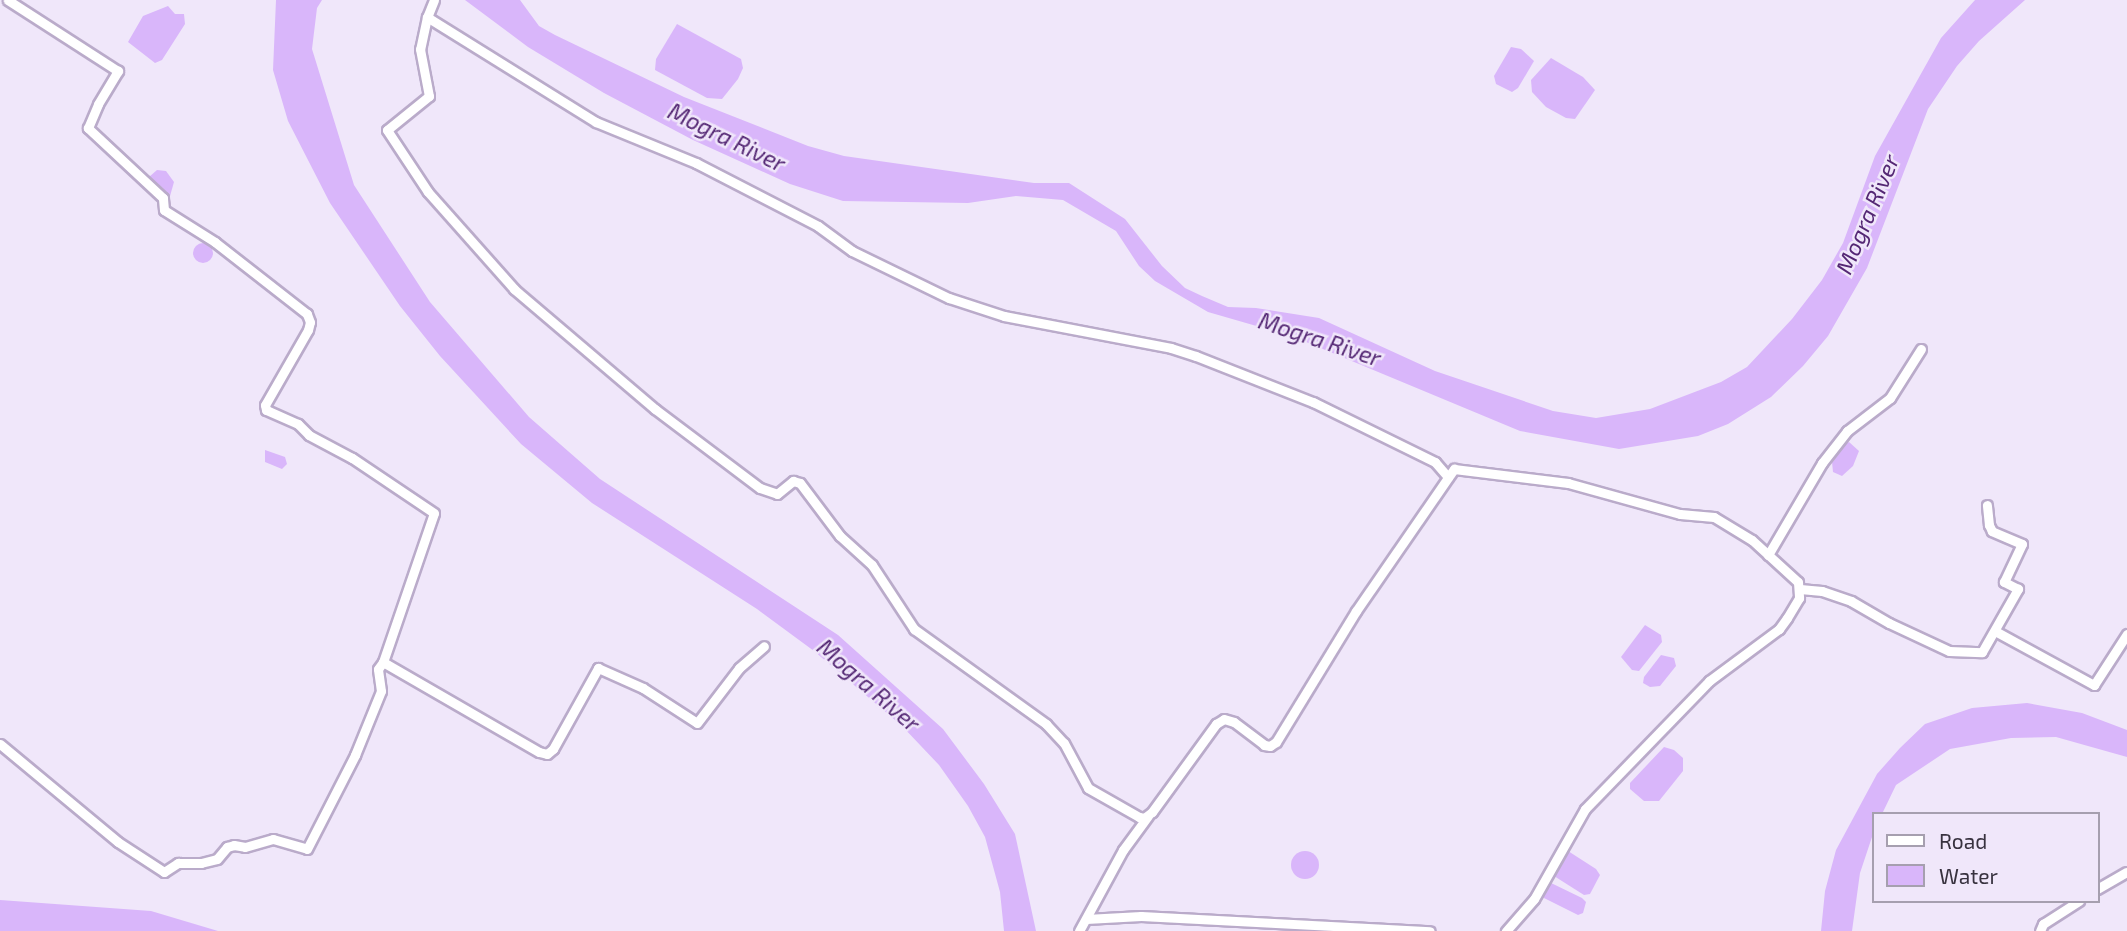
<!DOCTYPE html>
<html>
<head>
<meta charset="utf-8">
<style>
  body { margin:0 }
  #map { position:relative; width:2127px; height:931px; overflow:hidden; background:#f0e7fa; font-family:"Exo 2",sans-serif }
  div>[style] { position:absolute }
  .water>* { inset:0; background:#d9b6fa }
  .round { border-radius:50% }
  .roads { filter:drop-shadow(2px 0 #baabca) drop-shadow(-2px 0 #baabca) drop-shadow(0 2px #baabca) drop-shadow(0 -2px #baabca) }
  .minor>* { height:9px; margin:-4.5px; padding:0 4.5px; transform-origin:4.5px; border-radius:4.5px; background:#fff }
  span { translate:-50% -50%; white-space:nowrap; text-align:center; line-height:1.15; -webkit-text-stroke:5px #f0e7fa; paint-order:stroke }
  .water-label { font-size:23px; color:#542774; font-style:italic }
  .legend { position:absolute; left:1872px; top:812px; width:228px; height:91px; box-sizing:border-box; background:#f0e7fa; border:2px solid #a69faf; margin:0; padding:9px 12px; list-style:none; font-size:21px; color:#38323f }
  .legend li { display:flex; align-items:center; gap:14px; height:35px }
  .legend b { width:35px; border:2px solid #a69faf }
</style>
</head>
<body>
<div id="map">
  <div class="water">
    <i style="clip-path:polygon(276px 0,322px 0,317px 8px,312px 49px,354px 185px,430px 302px,529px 417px,600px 479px,838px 635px,943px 729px,984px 784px,1015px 834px,1036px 931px,1004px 931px,1000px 892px,985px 837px,968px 806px,939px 765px,902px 726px,814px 651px,757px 609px,592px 503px,521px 444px,440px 356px,400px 306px,330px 203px,288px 121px,273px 70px)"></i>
    <i style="clip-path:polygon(465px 0,520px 0,539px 26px,555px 35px,684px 97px,808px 146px,844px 156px,1034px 183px,1069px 183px,1125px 219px,1162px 266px,1185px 288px,1202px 296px,1228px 307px,1256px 308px,1319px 318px,1435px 371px,1553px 411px,1596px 418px,1650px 409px,1721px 382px,1747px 367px,1792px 319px,1822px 280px,1843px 243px,1875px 156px,1941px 38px,1975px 0,2025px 0,1979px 41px,1957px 66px,1928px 109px,1867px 268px,1828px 336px,1803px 366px,1771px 397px,1728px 424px,1698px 436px,1619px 449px,1520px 431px,1294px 337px,1208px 312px,1155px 281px,1139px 266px,1116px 231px,1063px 200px,1016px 196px,968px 203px,843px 201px,790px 184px,693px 140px,604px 93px,528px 47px)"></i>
    <i style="clip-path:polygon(168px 6px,175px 14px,184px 14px,185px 24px,162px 60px,155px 63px,128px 42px,143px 16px)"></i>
    <i style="clip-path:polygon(677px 24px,741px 59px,743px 68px,738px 79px,722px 99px,707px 98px,655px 70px,656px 59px)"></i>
    <i style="clip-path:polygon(1511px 47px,1521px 49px,1534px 61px,1518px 88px,1512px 92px,1496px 84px,1494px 76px)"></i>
    <i style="clip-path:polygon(1551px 58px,1583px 77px,1595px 90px,1575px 119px,1566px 118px,1546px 107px,1532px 92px,1531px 80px)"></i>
    <i style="clip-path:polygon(157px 170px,166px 171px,174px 182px,170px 196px,167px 196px,149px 177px)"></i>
    <i class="round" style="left:193px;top:243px;width:20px;height:20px"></i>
    <i style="clip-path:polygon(1849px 442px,1859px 451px,1853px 466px,1842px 476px,1833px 472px,1832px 462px,1839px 446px)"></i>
    <i style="clip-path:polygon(265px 450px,285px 457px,287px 464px,282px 469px,265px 462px)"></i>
    <i style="clip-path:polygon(1645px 625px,1661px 635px,1662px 642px,1639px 671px,1632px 670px,1621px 657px)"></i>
    <i style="clip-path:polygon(1661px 655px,1674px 658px,1676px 666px,1660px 686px,1650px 687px,1643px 683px,1644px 677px)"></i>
    <i style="clip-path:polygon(2027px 703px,2082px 713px,2127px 730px,2127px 757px,2056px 737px,2011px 738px,1950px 749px,1896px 785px,1882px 814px,1873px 814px,1873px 834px,1860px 873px,1852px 931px,1821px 931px,1825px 891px,1836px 850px,1877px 774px,1900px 748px,1925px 724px,1972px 708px)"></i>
    <i style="clip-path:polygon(1664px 747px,1674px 750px,1683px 758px,1683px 771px,1659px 801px,1644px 801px,1630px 789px,1630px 783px)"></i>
    <i style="clip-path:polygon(1568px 851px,1596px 869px,1600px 875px,1590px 894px,1584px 895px,1554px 876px)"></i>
    <i class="round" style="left:1291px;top:851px;width:28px;height:28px"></i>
    <i style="clip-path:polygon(1549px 882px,1582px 898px,1586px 902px,1583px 913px,1578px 915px,1544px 898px,1543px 892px)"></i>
    <i style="clip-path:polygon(0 900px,151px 911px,218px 931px,0 931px)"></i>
  </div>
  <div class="roads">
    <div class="minor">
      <i style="left:434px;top:0;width:18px;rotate:112deg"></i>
      <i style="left:427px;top:17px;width:33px;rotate:102deg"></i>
      <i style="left:420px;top:49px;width:48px;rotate:79.2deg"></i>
      <i style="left:429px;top:96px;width:54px;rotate:141deg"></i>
      <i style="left:387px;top:130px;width:74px;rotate:56.5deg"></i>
      <i style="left:428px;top:192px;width:130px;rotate:48.4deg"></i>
      <i style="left:514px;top:289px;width:185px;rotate:40.4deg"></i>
      <i style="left:655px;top:409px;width:131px;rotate:37deg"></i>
      <i style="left:760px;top:488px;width:18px;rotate:19deg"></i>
      <i style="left:777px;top:494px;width:21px;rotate:-39deg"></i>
      <i style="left:793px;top:481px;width:7px;rotate:16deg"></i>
      <i style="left:800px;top:483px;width:66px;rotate:53deg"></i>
      <i style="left:840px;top:536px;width:43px;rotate:42.2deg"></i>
      <i style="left:872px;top:565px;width:77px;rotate:56.7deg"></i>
      <i style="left:914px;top:629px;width:163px;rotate:35.7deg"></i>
      <i style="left:1046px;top:724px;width:26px;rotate:47deg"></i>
      <i style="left:1064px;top:743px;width:51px;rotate:61.9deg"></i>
      <i style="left:1088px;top:788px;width:59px;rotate:29.6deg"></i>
      <i style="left:1139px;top:817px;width:5px;rotate:11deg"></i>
      <i style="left:1144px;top:818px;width:10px;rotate:-37deg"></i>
      <i style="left:1152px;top:812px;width:109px;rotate:-54deg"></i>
      <i style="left:1216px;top:724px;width:9px;rotate:-32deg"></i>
      <i style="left:1224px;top:719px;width:10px;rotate:17deg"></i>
      <i style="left:1234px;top:722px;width:38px;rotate:37deg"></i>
      <i style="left:1264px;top:745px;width:6px;rotate:9deg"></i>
      <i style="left:1270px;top:746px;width:7px;rotate:-34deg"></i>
      <i style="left:1276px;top:742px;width:153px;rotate:-58.6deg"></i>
      <i style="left:1356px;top:611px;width:173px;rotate:-55.4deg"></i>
      <i style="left:1454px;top:469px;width:115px;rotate:7deg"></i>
      <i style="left:1568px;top:483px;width:116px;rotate:15.5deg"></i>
      <i style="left:1680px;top:514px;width:34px;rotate:5deg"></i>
      <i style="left:1714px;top:517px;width:44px;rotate:31.2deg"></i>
      <i style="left:1752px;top:540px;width:62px;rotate:42.4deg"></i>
      <i style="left:1798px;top:582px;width:16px;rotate:86deg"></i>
      <i style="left:1799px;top:598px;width:23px;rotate:121deg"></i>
      <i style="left:1787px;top:618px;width:14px;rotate:126deg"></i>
      <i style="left:1779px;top:629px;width:87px;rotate:143.4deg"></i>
      <i style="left:1709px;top:681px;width:178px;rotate:134.1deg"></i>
      <i style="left:1585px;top:809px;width:103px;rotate:119.5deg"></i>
      <i style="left:1534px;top:899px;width:43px;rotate:131.2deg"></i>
      <i style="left:427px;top:17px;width:199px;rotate:31.9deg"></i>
      <i style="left:596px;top:122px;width:108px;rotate:22.3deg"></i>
      <i style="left:696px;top:163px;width:137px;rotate:27.3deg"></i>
      <i style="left:818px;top:226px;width:42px;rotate:36.3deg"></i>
      <i style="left:852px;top:251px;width:108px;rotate:25.9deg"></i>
      <i style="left:949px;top:298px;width:58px;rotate:18.1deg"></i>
      <i style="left:1004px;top:316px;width:170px;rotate:10.8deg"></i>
      <i style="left:1171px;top:348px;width:26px;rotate:18deg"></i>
      <i style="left:1196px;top:356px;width:126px;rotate:21.5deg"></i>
      <i style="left:1313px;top:402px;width:136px;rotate:26.2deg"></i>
      <i style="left:1435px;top:462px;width:20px;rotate:49deg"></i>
      <i style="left:1768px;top:555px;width:107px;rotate:-59.6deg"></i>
      <i style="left:1822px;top:463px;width:41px;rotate:-52deg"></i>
      <i style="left:1847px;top:431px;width:54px;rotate:-37.5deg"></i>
      <i style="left:1890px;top:398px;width:58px;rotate:-57.7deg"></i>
      <i style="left:1800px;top:589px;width:22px;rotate:5deg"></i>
      <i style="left:1822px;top:591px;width:31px;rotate:19deg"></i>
      <i style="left:1851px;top:601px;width:44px;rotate:30.1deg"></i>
      <i style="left:1889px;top:623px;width:66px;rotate:25deg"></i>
      <i style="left:1949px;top:651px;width:33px;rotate:2deg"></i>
      <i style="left:1982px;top:652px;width:73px;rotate:-60.3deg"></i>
      <i style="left:2018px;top:589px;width:16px;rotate:-153deg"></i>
      <i style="left:2004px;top:582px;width:42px;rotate:-64.7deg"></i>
      <i style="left:2022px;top:544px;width:33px;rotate:-157deg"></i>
      <i style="left:1992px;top:531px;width:7px;rotate:-117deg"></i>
      <i style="left:1989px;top:525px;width:20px;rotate:-96deg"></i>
      <i style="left:1995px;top:631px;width:113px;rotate:28.6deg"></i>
      <i style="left:2094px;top:685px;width:61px;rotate:-57.1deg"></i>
      <i style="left:383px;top:662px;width:180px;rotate:30deg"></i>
      <i style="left:539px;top:752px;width:8px;rotate:14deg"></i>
      <i style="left:547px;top:754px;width:8px;rotate:-40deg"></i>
      <i style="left:553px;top:749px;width:93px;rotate:-60.9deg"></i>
      <i style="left:598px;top:668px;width:49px;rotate:24deg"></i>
      <i style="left:643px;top:688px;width:64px;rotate:32.9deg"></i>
      <i style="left:697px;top:723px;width:69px;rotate:-52.6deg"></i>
      <i style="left:739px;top:668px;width:33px;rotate:-41deg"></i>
      <i style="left:0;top:744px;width:153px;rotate:39.7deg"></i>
      <i style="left:118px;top:842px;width:55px;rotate:33.1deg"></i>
      <i style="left:164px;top:872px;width:17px;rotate:-33deg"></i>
      <i style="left:178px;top:863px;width:23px"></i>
      <i style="left:201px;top:863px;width:16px;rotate:-14deg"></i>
      <i style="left:217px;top:859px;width:16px;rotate:-50deg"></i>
      <i style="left:227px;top:847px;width:7px;rotate:-16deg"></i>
      <i style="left:234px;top:845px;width:11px;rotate:10deg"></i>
      <i style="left:245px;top:847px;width:29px;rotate:-16deg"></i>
      <i style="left:273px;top:839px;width:35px;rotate:16deg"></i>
      <i style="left:307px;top:849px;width:106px;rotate:-62.9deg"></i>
      <i style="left:355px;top:755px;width:69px;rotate:-67.9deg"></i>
      <i style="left:381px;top:691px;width:22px;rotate:-98deg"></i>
      <i style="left:378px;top:669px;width:9px;rotate:-54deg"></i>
      <i style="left:383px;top:662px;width:157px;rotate:-71.1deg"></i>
      <i style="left:434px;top:513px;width:99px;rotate:-146.1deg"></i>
      <i style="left:352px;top:458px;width:49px;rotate:-151.9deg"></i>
      <i style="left:309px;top:435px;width:16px;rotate:-135deg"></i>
      <i style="left:298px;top:424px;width:35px;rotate:-156deg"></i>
      <i style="left:266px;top:410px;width:5px;rotate:-101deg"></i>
      <i style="left:265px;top:405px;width:86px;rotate:-60.2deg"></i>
      <i style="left:308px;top:330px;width:8px;rotate:-76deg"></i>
      <i style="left:310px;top:322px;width:9px;rotate:-111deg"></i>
      <i style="left:307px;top:314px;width:117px;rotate:-142deg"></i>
      <i style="left:215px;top:242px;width:60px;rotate:-147.9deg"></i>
      <i style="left:164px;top:210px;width:12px;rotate:-95deg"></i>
      <i style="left:163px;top:198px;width:103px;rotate:-137deg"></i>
      <i style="left:88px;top:128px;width:26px;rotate:-67deg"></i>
      <i style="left:98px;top:104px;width:39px;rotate:-59deg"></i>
      <i style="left:118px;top:71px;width:131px;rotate:-147.2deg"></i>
      <i style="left:2097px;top:889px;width:34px;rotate:-30deg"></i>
      <i style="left:1086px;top:919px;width:55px;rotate:-3.1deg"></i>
      <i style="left:1141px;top:916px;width:289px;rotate:3deg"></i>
      <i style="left:1079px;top:931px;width:92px;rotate:-61.5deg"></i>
      <i style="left:1123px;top:850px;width:42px;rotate:-53.7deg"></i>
      <i style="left:2040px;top:931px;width:8px;rotate:-67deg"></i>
      <i style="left:2043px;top:924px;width:43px;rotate:-32.6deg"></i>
    </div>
  </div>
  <div class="water-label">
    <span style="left:727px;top:137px;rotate:26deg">Mogra River</span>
    <span style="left:1867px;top:214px;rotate:-67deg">Mogra River</span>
    <span style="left:1320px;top:339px;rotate:18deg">Mogra River</span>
    <span style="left:869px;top:685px;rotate:41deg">Mogra River</span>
  </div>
  <ul class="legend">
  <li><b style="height:9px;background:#fff"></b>Road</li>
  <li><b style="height:19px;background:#d9b6fa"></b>Water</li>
  </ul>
</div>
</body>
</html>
